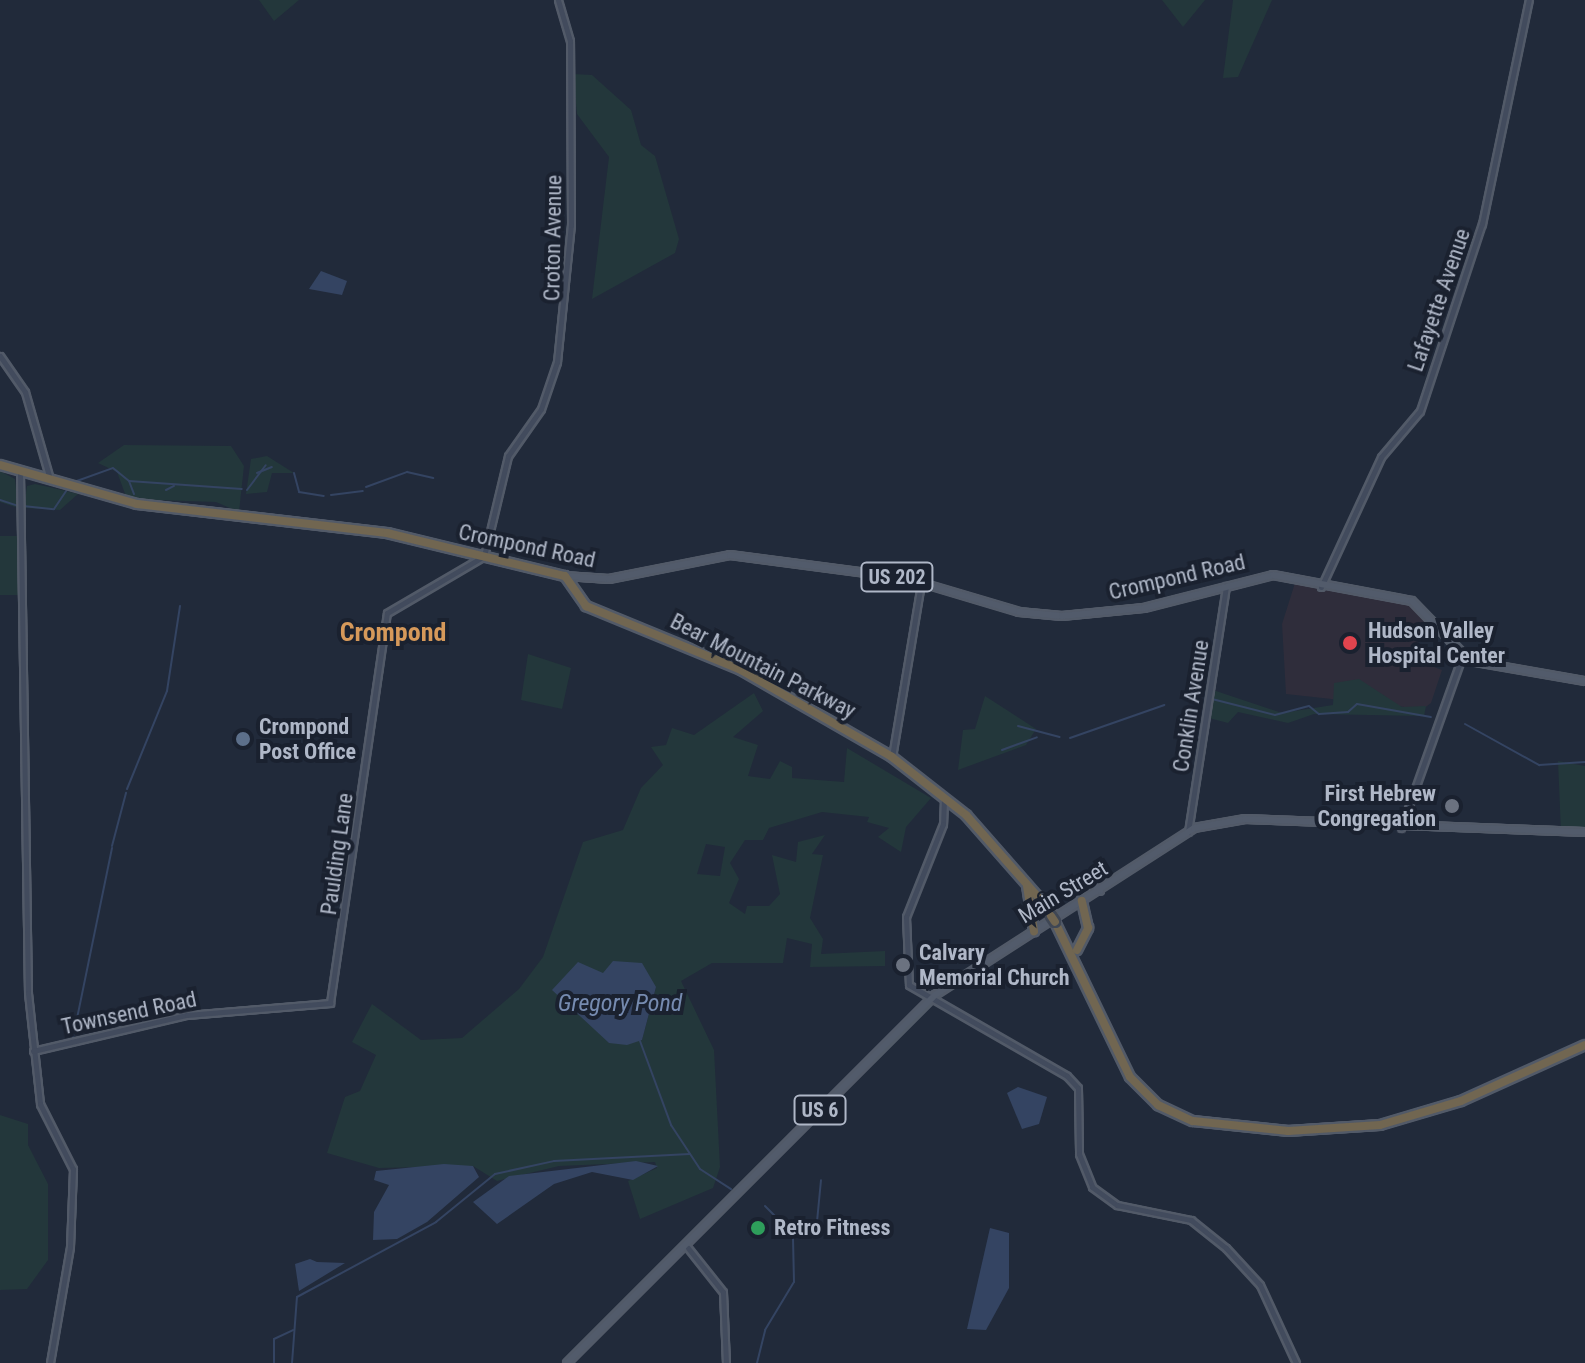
<!DOCTYPE html>
<html>
<head>
<meta charset="utf-8">
<style>
  body { margin:0 }
  #map { position:relative; width:1585px; height:1363px; overflow:hidden; background:#212a3a; font-family:"Roboto Condensed",sans-serif }
  div>[style] { position:absolute }
  .medical>* { inset:0; background:#2f2d3b }
  .green>* { inset:0; background:#23373b; transform-origin:0 0 }
  .water>* { inset:0; background:#344462 }
  .stream>* { height:2px; margin:-1px; padding:0 1px; transform-origin:1px; border-radius:1px; background:#344462 }
  .roads { filter:drop-shadow(2px 0 #525a68) drop-shadow(-2px 0 #525a68) drop-shadow(0 2px #525a68) drop-shadow(0 -2px #525a68) }
  .secondary>* { height:5px; margin:-2.5px; padding:0 2.5px; transform-origin:2.5px; border-radius:2.5px; background:#424b5d }
  .primary>* { height:6px; margin:-3px; padding:0 3px; transform-origin:3px; border-radius:3px; background:#525b6b }
  .highway>* { height:8px; margin:-4px; padding:0 4px; transform-origin:4px; border-radius:4px; background:#716651 }
  .bridges { filter:drop-shadow(2px 0 #3f4755) drop-shadow(-2px 0 #3f4755) drop-shadow(0 2px #3f4755) drop-shadow(0 -2px #3f4755) }
  .highway-bridge>* { height:8px; margin:-4px; padding:0 4px; transform-origin:4px; border-radius:4px; background:#716651 }
  .dots>* { width:22px; height:22px; translate:-50% -50%; box-sizing:border-box; border:4px solid #1a212f; border-radius:50% }
  span { translate:-50% -50%; white-space:nowrap; text-align:center; line-height:1.15; -webkit-text-stroke:8px #1a212f; paint-order:stroke }
  .shield-label span { padding:2px 6px; background:#1a212f; border:2px solid; border-radius:6px; -webkit-text-stroke-width:0 }
  .shield-label { font-size:20px; color:#afb7c7; font-weight:700 }
  .street-label { font-size:22px; color:#afb7c7 }
  .poi-label { font-size:22px; color:#afb7c7; font-weight:700 }
  .left { translate:0 -50%; text-align:left }
  .right { translate:-100% -50%; text-align:right }
  .water-label { font-size:24px; color:#768bb0; font-style:italic }
  .quarter-label { font-size:26px; color:#d6995a; font-weight:700 }
</style>
</head>
<body>
<div id="map">
  <div class="medical">
    <i style="clip-path:polygon(1295px 583px,1415px 605px,1437px 629px,1412px 647px,1418px 661px,1442px 670px,1431px 703px,1423px 709px,1286px 694px,1282px 624px)"></i>
  </div>
  <div class="green">
    <i style="clip-path:polygon(259px 0,299px 0,274px 21px)"></i>
    <i style="clip-path:polygon(1162px 0,1205px 0,1183px 27px)"></i>
    <i style="clip-path:polygon(1233px 0,1272px 0,1238px 77px,1223px 78px)"></i>
    <i style="clip-path:polygon(573px 74px,592px 75px,631px 110px,641px 145px,655px 156px,679px 239px,675px 253px,592px 299px,609px 157px,577px 114px)"></i>
    <i style="clip-path:polygon(124px 445px,231px 446px,244px 466px,239px 512px,216px 502px,127px 499px,117px 472px,98px 463px)"></i>
    <i style="clip-path:polygon(267px 456px,294px 473px,272px 473px,267px 492px,246px 494px,251px 459px)"></i>
    <i style="clip-path:polygon(0 471px,15px 479px,18px 508px,0 502px)"></i>
    <i style="clip-path:polygon(35px 484px,49px 487px,78px 494px,60px 510px,24px 508px,27px 486px)"></i>
    <i style="left:0;top:536px;width:21px;height:59px"></i>
    <i style="clip-path:polygon(528px 654px,571px 668px,562px 709px,521px 700px)"></i>
    <i style="clip-path:polygon(1359px 679px,1402px 707px,1426px 706px,1424px 716px,1314px 714px,1288px 723px,1238px 712px,1228px 723px,1209px 718px,1213px 690px,1282px 713px,1333px 705px,1334px 683px)"></i>
    <i style="clip-path:polygon(evenodd,754px 693px,763px 711px,733px 737px,758px 745px,748px 776px,770px 779px,780px 761px,792px 767px,792px 778px,844px 782px,847px 748px,931px 798px,906px 827px,901px 852px,878px 837px,889px 828px,867px 822px,869px 817px,822px 812px,769px 828px,763px 840px,745px 840px,730px 863px,739px 879px,729px 903px,745px 914px,747px 906px,769px 906px,780px 894px,772px 855px,796px 862px,798px 842px,825px 835px,812px 854px,823px 855px,810px 918px,823px 939px,821px 954px,885px 951px,885px 966px,810px 967px,812px 944px,787px 938px,783px 963px,712px 963px,681px 981px,714px 1050px,720px 1167px,713px 1188px,640px 1219px,628px 1181px,657px 1168px,655px 1162px,559px 1166px,497px 1181px,473px 1166px,379px 1168px,327px 1153px,345px 1097px,360px 1091px,376px 1055px,352px 1042px,372px 1004px,421px 1040px,462px 1038px,519px 989px,543px 957px,583px 842px,623px 830px,641px 788px,663px 765px,651px 747px,666px 745px,672px 728px,694px 735px,754px 693px,706px 844px,725px 847px,720px 876px,697px 874px,706px 844px,754px 693px,656px 987px,642px 1040px,609px 1043px,586px 1018px,656px 987px)"></i>
    <i style="clip-path:polygon(985px 696px,1036px 729px,1026px 745px,958px 770px,963px 730px,975px 729px)"></i>
    <i style="clip-path:polygon(1558px 761px,1585px 766px,1585px 827px,1561px 832px)"></i>
    <i style="clip-path:polygon(0 1115px,28px 1124px,28px 1145px,48px 1184px,48px 1260px,27px 1289px,0 1290px)"></i>
  </div>
  <div class="water">
    <i style="clip-path:polygon(321px 271px,347px 281px,342px 295px,309px 289px)"></i>
    <i style="clip-path:polygon(613px 961px,642px 963px,656px 987px,642px 1040px,627px 1045px,609px 1043px,552px 990px,578px 962px,603px 973px)"></i>
    <i style="clip-path:polygon(1018px 1087px,1047px 1097px,1039px 1124px,1022px 1129px,1007px 1093px)"></i>
    <i style="clip-path:polygon(636px 1161px,658px 1166px,633px 1180px,592px 1172px,554px 1184px,497px 1224px,473px 1202px,509px 1176px)"></i>
    <i style="clip-path:polygon(444px 1164px,473px 1166px,479px 1177px,427px 1222px,397px 1239px,373px 1240px,374px 1212px,389px 1185px,374px 1180px,376px 1171px)"></i>
    <i style="clip-path:polygon(990px 1228px,1009px 1233px,1009px 1288px,986px 1330px,967px 1329px)"></i>
    <i style="clip-path:polygon(310px 1259px,317px 1262px,345px 1263px,299px 1291px,295px 1264px)"></i>
  </div>
  <div class="stream">
    <i style="left:257px;top:473px;width:16px;rotate:-22deg"></i>
    <i style="left:294px;top:473px;width:20px;rotate:75deg"></i>
    <i style="left:299px;top:492px;width:25px;rotate:9deg"></i>
    <i style="left:129px;top:481px;width:14px;rotate:69deg"></i>
    <i style="left:74px;top:482px;width:41px;rotate:-19.7deg"></i>
    <i style="left:113px;top:468px;width:21px;rotate:39deg"></i>
    <i style="left:129px;top:481px;width:113px;rotate:4deg"></i>
    <i style="left:366px;top:487px;width:44px;rotate:-20.1deg"></i>
    <i style="left:407px;top:472px;width:27px;rotate:13deg"></i>
    <i style="left:166px;top:490px;width:9px;rotate:-27deg"></i>
    <i style="left:247px;top:490px;width:31px;rotate:-53deg"></i>
    <i style="left:331px;top:495px;width:32px;rotate:-7deg"></i>
    <i style="left:0;top:500px;width:19px;rotate:18deg"></i>
    <i style="left:23px;top:506px;width:31px;rotate:6deg"></i>
    <i style="left:54px;top:509px;width:22px;rotate:-56deg"></i>
    <i style="left:1212px;top:699px;width:65px;rotate:14.3deg"></i>
    <i style="left:1275px;top:715px;width:35px;rotate:-15deg"></i>
    <i style="left:1309px;top:706px;width:13px;rotate:39deg"></i>
    <i style="left:1319px;top:714px;width:29px;rotate:-4deg"></i>
    <i style="left:1348px;top:712px;width:12px;rotate:-42deg"></i>
    <i style="left:1357px;top:704px;width:75px;rotate:10deg"></i>
    <i style="left:1465px;top:724px;width:85px;rotate:29deg"></i>
    <i style="left:1539px;top:765px;width:46px;rotate:-3.7deg"></i>
    <i style="left:1018px;top:726px;width:43px;rotate:14.7deg"></i>
    <i style="left:1070px;top:738px;width:100px;rotate:-19.3deg"></i>
    <i style="left:1002px;top:750px;width:37px;rotate:-20deg"></i>
    <i style="left:127px;top:789px;width:106px;rotate:-67.8deg"></i>
    <i style="left:167px;top:691px;width:86px;rotate:-81.3deg"></i>
    <i style="left:112px;top:846px;width:55px;rotate:-75.2deg"></i>
    <i style="left:73px;top:1038px;width:194px;rotate:-78.4deg"></i>
    <i style="left:640px;top:1041px;width:90px;rotate:69.7deg"></i>
    <i style="left:671px;top:1125px;width:53px;rotate:56.6deg"></i>
    <i style="left:700px;top:1169px;width:37px;rotate:33deg"></i>
    <i style="left:765px;top:1206px;width:30px;rotate:45deg"></i>
    <i style="left:274px;top:1363px;width:24px;rotate:-90deg"></i>
    <i style="left:274px;top:1339px;width:21px;rotate:-25deg"></i>
    <i style="left:292px;top:1363px;width:66px;rotate:-85.7deg"></i>
    <i style="left:297px;top:1297px;width:158px;rotate:-28.3deg"></i>
    <i style="left:436px;top:1222px;width:76px;rotate:-39.1deg"></i>
    <i style="left:495px;top:1174px;width:60px;rotate:-12.4deg"></i>
    <i style="left:554px;top:1161px;width:136px;rotate:-2.9deg"></i>
    <i style="left:757px;top:1363px;width:34px;rotate:-76deg"></i>
    <i style="left:765px;top:1330px;width:56px;rotate:-58.9deg"></i>
    <i style="left:794px;top:1282px;width:45px;rotate:-91.3deg"></i>
    <i style="left:793px;top:1237px;width:24px;rotate:-12deg"></i>
    <i style="left:816px;top:1232px;width:52px;rotate:-84.5deg"></i>
  </div>
  <div class="roads">
    <div class="secondary">
      <i style="left:0;top:356px;width:44px;rotate:55.2deg"></i>
      <i style="left:25px;top:392px;width:91px;rotate:74deg"></i>
      <i style="left:20px;top:473px;width:520px;rotate:89.12deg"></i>
      <i style="left:28px;top:993px;width:112px;rotate:83.8deg"></i>
      <i style="left:40px;top:1104px;width:73px;rotate:63.1deg"></i>
      <i style="left:73px;top:1169px;width:78px;rotate:92.2deg"></i>
      <i style="left:70px;top:1247px;width:118px;rotate:99.8deg"></i>
      <i style="left:1321px;top:587px;width:143px;rotate:-65.2deg"></i>
      <i style="left:1381px;top:457px;width:60px;rotate:-49.7deg"></i>
      <i style="left:1420px;top:411px;width:197px;rotate:-71.7deg"></i>
      <i style="left:1482px;top:224px;width:229px;rotate:-78.2deg"></i>
      <i style="left:892px;top:757px;width:176px;rotate:-80.5deg"></i>
      <i style="left:944px;top:798px;width:26px;rotate:92deg"></i>
      <i style="left:943px;top:824px;width:100px;rotate:111.7deg"></i>
      <i style="left:906px;top:917px;width:68px;rotate:87.5deg"></i>
      <i style="left:909px;top:985px;width:182px;rotate:29.9deg"></i>
      <i style="left:1067px;top:1076px;width:16px;rotate:47deg"></i>
      <i style="left:1078px;top:1088px;width:66px;rotate:89.1deg"></i>
      <i style="left:1079px;top:1154px;width:35px;rotate:68deg"></i>
      <i style="left:1092px;top:1187px;width:31px;rotate:36deg"></i>
      <i style="left:1117px;top:1205px;width:76px;rotate:11.5deg"></i>
      <i style="left:1191px;top:1220px;width:45px;rotate:38.7deg"></i>
      <i style="left:1226px;top:1248px;width:50px;rotate:47.4deg"></i>
      <i style="left:1260px;top:1285px;width:86px;rotate:65.2deg"></i>
      <i style="left:1401px;top:828px;width:182px;rotate:-70.4deg"></i>
      <i style="left:1188px;top:832px;width:249px;rotate:-81.2deg"></i>
      <i style="left:33px;top:1051px;width:158px;rotate:-13.2deg"></i>
      <i style="left:187px;top:1015px;width:144px;rotate:-4.8deg"></i>
      <i style="left:330px;top:1003px;width:394px;rotate:-81.7deg"></i>
      <i style="left:387px;top:613px;width:113px;rotate:-30.4deg"></i>
      <i style="left:484px;top:556px;width:103px;rotate:-76.5deg"></i>
      <i style="left:508px;top:456px;width:57px;rotate:-54.9deg"></i>
      <i style="left:541px;top:409px;width:50px;rotate:-71.2deg"></i>
      <i style="left:557px;top:362px;width:138px;rotate:-84.2deg"></i>
      <i style="left:571px;top:225px;width:184px;rotate:-90.3deg"></i>
      <i style="left:570px;top:41px;width:43px;rotate:-106.3deg"></i>
      <i style="left:688px;top:1248px;width:56px;rotate:51.5deg"></i>
      <i style="left:723px;top:1292px;width:71px;rotate:87.6deg"></i>
    </div>
    <div class="primary">
      <i style="left:565px;top:576px;width:44px;rotate:3.9deg"></i>
      <i style="left:609px;top:579px;width:123px;rotate:-11.2deg"></i>
      <i style="left:730px;top:555px;width:177px;rotate:7.5deg"></i>
      <i style="left:905px;top:578px;width:119px;rotate:16.6deg"></i>
      <i style="left:1019px;top:612px;width:43px;rotate:5.3deg"></i>
      <i style="left:1062px;top:616px;width:82px;rotate:-5.6deg"></i>
      <i style="left:1144px;top:608px;width:133px;rotate:-14.3deg"></i>
      <i style="left:1273px;top:575px;width:141px;rotate:10.6deg"></i>
      <i style="left:1412px;top:601px;width:83px;rotate:46deg"></i>
      <i style="left:1470px;top:661px;width:117px;rotate:9.9deg"></i>
      <i style="left:1087px;top:877px;width:19px;rotate:47deg"></i>
      <i style="left:567px;top:1363px;width:520px;rotate:-45deg"></i>
      <i style="left:935px;top:995px;width:308px;rotate:-32.8deg"></i>
      <i style="left:1194px;top:828px;width:52px;rotate:-10deg"></i>
      <i style="left:1245px;top:819px;width:340px;rotate:2.2deg"></i>
    </div>
    <div class="highway">
      <i style="left:0;top:465px;width:142px;rotate:15.9deg"></i>
      <i style="left:137px;top:504px;width:252px;rotate:6.6deg"></i>
      <i style="left:387px;top:533px;width:183px;rotate:13.6deg"></i>
      <i style="left:565px;top:576px;width:37px;rotate:55deg"></i>
      <i style="left:586px;top:606px;width:168px;rotate:22.4deg"></i>
      <i style="left:741px;top:670px;width:174px;rotate:29.9deg"></i>
      <i style="left:892px;top:757px;width:94px;rotate:38.1deg"></i>
      <i style="left:966px;top:815px;width:133px;rotate:48.7deg"></i>
      <i style="left:1027px;top:886px;width:46px;rotate:81.2deg"></i>
      <i style="left:1055px;top:922px;width:172px;rotate:64.2deg"></i>
      <i style="left:1130px;top:1077px;width:40px;rotate:45deg"></i>
      <i style="left:1158px;top:1105px;width:38px;rotate:25deg"></i>
      <i style="left:1193px;top:1121px;width:96px;rotate:6deg"></i>
      <i style="left:1288px;top:1131px;width:92px;rotate:-3.7deg"></i>
      <i style="left:1380px;top:1125px;width:84px;rotate:-16.5deg"></i>
      <i style="left:1461px;top:1101px;width:136px;rotate:-24.3deg"></i>
      <i style="left:1077px;top:950px;width:25px;rotate:-63deg"></i>
      <i style="left:1088px;top:928px;width:28px;rotate:-103deg"></i>
    </div>
  </div>
  <div class="bridges">
    <div class="highway-bridge">
      <i style="left:1051px;top:916px;width:7px;rotate:56deg"></i>
    </div>
  </div>
  <div class="dots">
    <i style="left:1350px;top:643px;background:#e0444e"></i>
    <i style="left:243px;top:739px;background:#5c6f8a"></i>
    <i style="left:1452px;top:806px;background:#6b7280"></i>
    <i style="left:903px;top:965px;background:#6b7280"></i>
    <i style="left:758px;top:1228px;background:#2e9e5b"></i>
  </div>
  <div class="shield-label">
    <span style="left:897px;top:577px">US 202</span>
    <span style="left:820px;top:1110px">US 6</span>
  </div>
  <div class="street-label">
    <span style="left:553px;top:238px;rotate:-89deg">Croton Avenue</span>
    <span style="left:1439px;top:300px;rotate:-71deg">Lafayette Avenue</span>
    <span style="left:527px;top:546px;rotate:12deg">Crompond Road</span>
    <span style="left:1177px;top:577px;rotate:-13deg">Crompond Road</span>
    <span style="left:763px;top:666px;rotate:27deg">Bear Mountain Parkway</span>
    <span style="left:1191px;top:706px;rotate:-81deg">Conklin Avenue</span>
    <span style="left:337px;top:854px;rotate:-82deg">Paulding Lane</span>
    <span style="left:1063px;top:892px;rotate:-31deg">Main Street</span>
    <span style="left:129px;top:1013px;rotate:-12deg">Townsend Road</span>
  </div>
  <div class="poi-label">
    <span class="left" style="left:1368px;top:643px">Hudson Valley<br>Hospital Center</span>
    <span class="left" style="left:259px;top:739px">Crompond<br>Post Office</span>
    <span class="right" style="left:1436px;top:806px">First Hebrew<br>Congregation</span>
    <span class="left" style="left:919px;top:965px">Calvary<br>Memorial Church</span>
    <span class="left" style="left:774px;top:1228px">Retro Fitness</span>
  </div>
  <div class="water-label">
    <span style="left:620px;top:1004px">Gregory Pond</span>
  </div>
  <div class="quarter-label">
    <span style="left:393px;top:633px">Crompond</span>
  </div>
</div>
</body>
</html>
